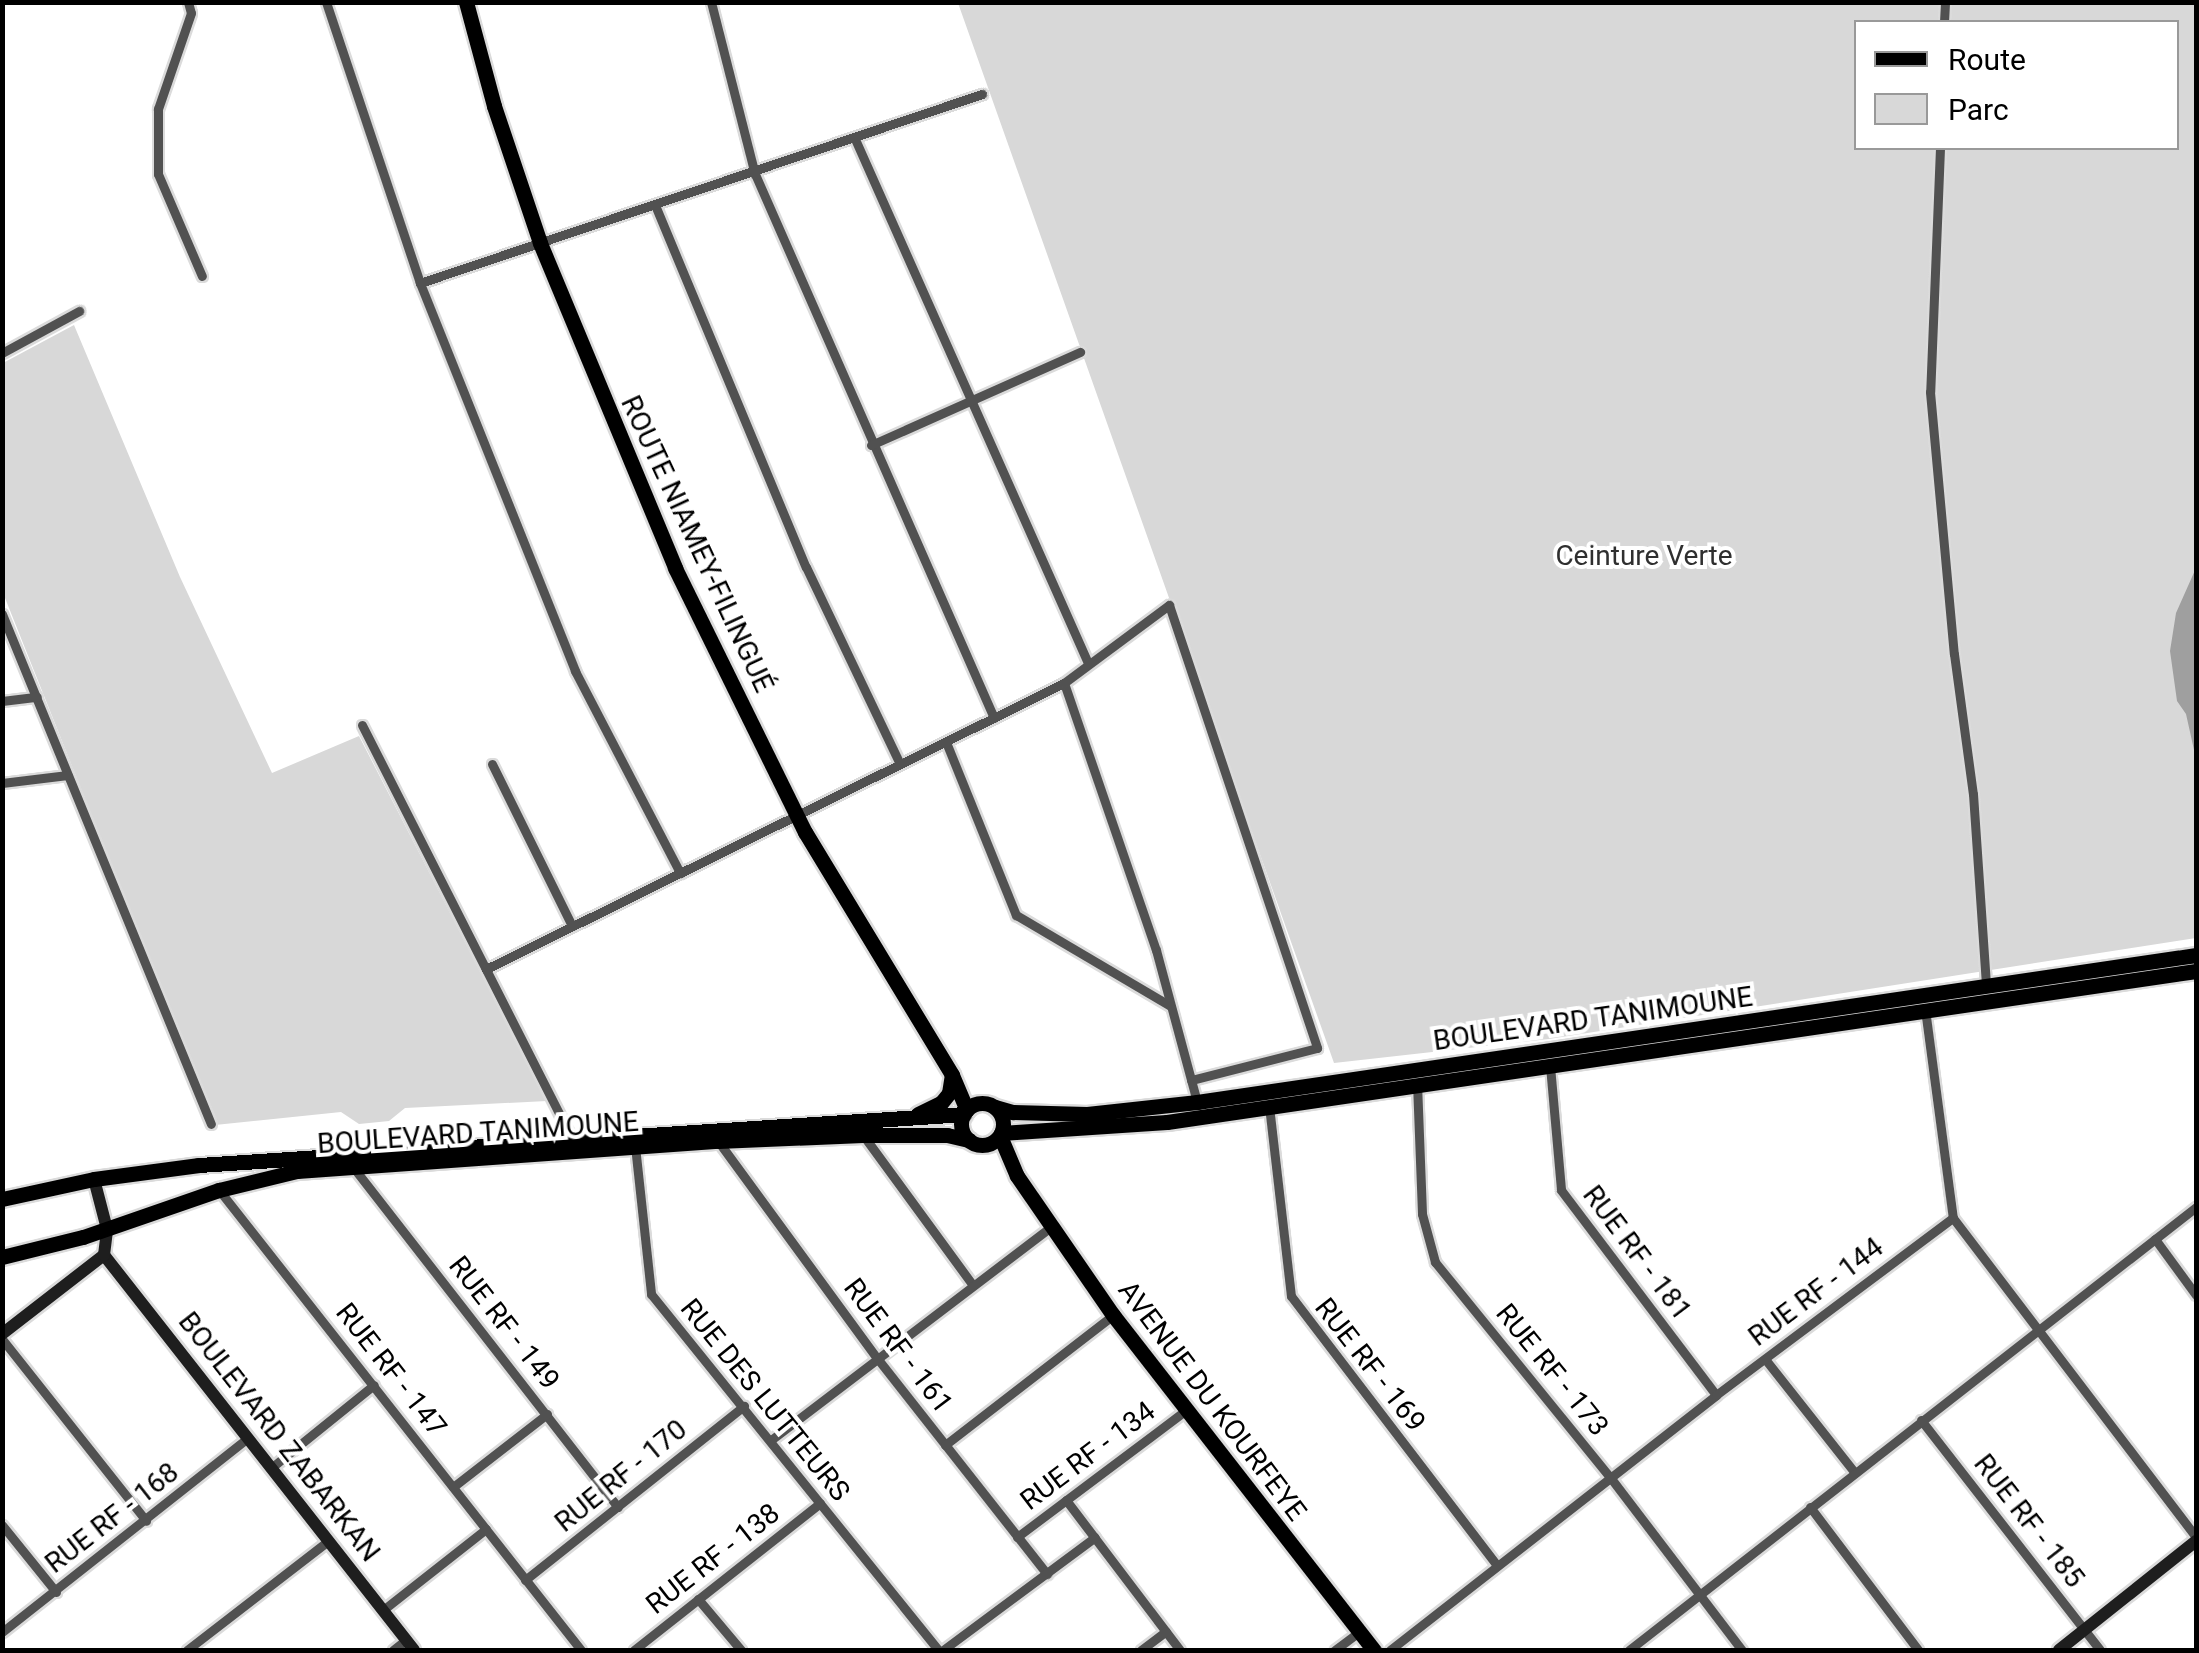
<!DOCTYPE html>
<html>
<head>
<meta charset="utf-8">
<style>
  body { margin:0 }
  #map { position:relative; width:2199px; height:1653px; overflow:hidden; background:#fff; font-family:Roboto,sans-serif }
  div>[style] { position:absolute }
  .green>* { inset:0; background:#d8d8d8 }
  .water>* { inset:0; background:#9f9f9f }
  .roads { filter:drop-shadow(2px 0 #dbdbdb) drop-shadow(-2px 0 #dbdbdb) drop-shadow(0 2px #dbdbdb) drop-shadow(0 -2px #dbdbdb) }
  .street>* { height:9px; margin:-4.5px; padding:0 4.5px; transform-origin:4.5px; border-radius:4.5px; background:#515151 }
  .secondary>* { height:12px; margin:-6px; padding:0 6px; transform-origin:6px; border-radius:6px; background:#1e1e1e }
  .primary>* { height:15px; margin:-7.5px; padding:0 7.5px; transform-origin:7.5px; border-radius:7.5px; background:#000 }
  .primary>.ring { margin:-7.5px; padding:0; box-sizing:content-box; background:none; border:15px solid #000; border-radius:50% }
  span { translate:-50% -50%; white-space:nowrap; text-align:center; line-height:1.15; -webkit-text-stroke:8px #fff; paint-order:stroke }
  .street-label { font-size:28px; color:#000 }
  .park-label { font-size:28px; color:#2f2f2f }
  .frame { position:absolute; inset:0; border:5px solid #000; pointer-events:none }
  .legend { position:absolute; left:1854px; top:20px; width:325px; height:130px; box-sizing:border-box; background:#fff; border:2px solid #999; margin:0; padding:12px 18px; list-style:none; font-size:30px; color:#000 }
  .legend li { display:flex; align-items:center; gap:20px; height:50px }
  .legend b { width:50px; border:2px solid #999 }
</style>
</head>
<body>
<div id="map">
  <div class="green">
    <i style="clip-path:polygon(evenodd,958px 3px,2196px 3px,2196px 938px,1549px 1039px,1334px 1063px,958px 3px,1856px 22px,2176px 22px,2176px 148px,1856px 148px,1856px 22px)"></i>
    <i style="clip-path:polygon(74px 325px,180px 577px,272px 773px,359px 736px,547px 1101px,405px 1108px,389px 1121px,359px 1124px,341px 1112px,215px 1125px,3px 593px,3px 363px)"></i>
  </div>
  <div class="water">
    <i style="clip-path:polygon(2196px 568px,2196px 759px,2186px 714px,2177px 701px,2170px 651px,2176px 613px)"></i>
  </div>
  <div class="roads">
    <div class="street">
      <i style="left:188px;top:2px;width:11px;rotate:75deg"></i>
      <i style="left:191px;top:13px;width:102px;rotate:109deg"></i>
      <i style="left:158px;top:109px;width:65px;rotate:90deg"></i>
      <i style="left:158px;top:174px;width:111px;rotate:66.7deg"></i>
      <i style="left:326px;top:2px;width:296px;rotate:71.5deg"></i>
      <i style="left:420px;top:283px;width:418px;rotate:68.2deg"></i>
      <i style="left:575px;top:671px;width:228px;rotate:62.5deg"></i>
      <i style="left:711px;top:2px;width:178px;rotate:75.7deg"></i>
      <i style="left:755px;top:174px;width:594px;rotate:66.28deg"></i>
      <i style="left:1944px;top:22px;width:20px;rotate:-87deg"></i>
      <i style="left:855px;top:139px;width:573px;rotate:66.03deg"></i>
      <i style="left:1940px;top:148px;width:244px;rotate:92.3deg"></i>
      <i style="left:1930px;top:392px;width:263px;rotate:84.8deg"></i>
      <i style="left:1954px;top:654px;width:141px;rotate:82.3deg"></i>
      <i style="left:1973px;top:794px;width:193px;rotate:86.1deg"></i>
      <i style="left:655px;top:205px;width:392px;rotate:67.4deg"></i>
      <i style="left:806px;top:567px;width:218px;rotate:64.5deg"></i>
      <i style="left:420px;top:283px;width:593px;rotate:-18.59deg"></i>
      <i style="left:2px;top:353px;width:88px;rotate:-28.6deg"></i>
      <i style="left:871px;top:445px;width:229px;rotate:-24deg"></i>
      <i style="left:2px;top:614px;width:551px;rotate:67.72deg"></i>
      <i style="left:1064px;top:683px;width:282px;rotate:71deg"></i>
      <i style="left:1156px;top:950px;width:157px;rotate:74.9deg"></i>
      <i style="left:2px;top:701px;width:35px;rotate:-7deg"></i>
      <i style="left:362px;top:725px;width:464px;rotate:63.1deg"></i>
      <i style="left:946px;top:742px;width:187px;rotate:68deg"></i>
      <i style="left:1016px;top:915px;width:178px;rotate:30.5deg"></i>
      <i style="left:492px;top:764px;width:181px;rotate:63.7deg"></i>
      <i style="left:2px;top:783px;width:66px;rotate:-6.9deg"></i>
      <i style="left:486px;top:969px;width:645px;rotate:-26.33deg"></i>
      <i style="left:1064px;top:683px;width:131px;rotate:-36.6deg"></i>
      <i style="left:1169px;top:605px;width:467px;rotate:71.5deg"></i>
      <i style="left:1317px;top:1048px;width:130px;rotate:165.7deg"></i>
      <i style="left:1925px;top:1009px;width:211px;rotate:82.4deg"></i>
      <i style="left:1550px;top:1066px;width:124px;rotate:84.9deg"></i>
      <i style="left:1561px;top:1190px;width:257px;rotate:52.9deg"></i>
      <i style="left:1417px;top:1083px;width:131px;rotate:87.8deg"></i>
      <i style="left:1422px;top:1214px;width:50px;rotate:74.8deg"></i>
      <i style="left:1435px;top:1262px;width:277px;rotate:50.9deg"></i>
      <i style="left:1610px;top:1477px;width:218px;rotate:52.7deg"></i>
      <i style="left:1269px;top:1106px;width:191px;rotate:83.4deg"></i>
      <i style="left:1291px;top:1296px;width:339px;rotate:52.6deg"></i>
      <i style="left:863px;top:1135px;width:185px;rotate:53.8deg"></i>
      <i style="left:718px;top:1141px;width:269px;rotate:53.8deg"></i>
      <i style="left:877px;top:1358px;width:275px;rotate:51.8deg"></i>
      <i style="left:635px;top:1146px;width:149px;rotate:83.8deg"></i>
      <i style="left:651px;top:1294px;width:457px;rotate:51.1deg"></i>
      <i style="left:353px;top:1167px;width:431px;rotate:52.1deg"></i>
      <i style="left:219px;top:1190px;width:585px;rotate:51.8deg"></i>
      <i style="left:2155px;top:1239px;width:69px;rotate:53.8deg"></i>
      <i style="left:2px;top:1339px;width:232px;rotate:51.6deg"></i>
      <i style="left:1765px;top:1359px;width:145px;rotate:51.7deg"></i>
      <i style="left:1921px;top:1420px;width:291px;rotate:52.1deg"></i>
      <i style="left:771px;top:1440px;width:353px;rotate:-37.3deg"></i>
      <i style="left:945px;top:1445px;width:212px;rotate:-37.7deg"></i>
      <i style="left:271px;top:1468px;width:132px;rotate:-38.9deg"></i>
      <i style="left:453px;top:1487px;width:119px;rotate:-37.8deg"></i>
      <i style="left:1066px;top:1500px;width:188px;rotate:52.8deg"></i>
      <i style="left:1810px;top:1507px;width:179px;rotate:52.9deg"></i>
      <i style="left:2px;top:1525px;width:86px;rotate:51.1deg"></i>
      <i style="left:1017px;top:1537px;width:210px;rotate:-36.9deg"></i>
      <i style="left:525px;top:1580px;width:280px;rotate:-38.5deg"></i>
      <i style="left:698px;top:1599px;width:67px;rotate:49.9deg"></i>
      <i style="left:383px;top:1610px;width:131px;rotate:-38.2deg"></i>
      <i style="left:2px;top:1632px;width:313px;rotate:-38.3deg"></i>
      <i style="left:187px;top:1650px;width:178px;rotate:-37.7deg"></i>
      <i style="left:393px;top:1650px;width:16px;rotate:-38deg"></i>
      <i style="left:634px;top:1650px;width:237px;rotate:-38.3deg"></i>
      <i style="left:943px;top:1650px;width:189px;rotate:-36.6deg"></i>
      <i style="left:1141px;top:1650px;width:31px;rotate:-37deg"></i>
      <i style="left:1335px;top:1650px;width:30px;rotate:-37deg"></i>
      <i style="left:1390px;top:1650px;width:414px;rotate:-38deg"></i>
      <i style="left:1716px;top:1395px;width:296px;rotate:-36.8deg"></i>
      <i style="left:1953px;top:1218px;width:401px;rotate:52.7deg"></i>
      <i style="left:1629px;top:1650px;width:720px;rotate:-38deg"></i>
    </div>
    <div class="secondary">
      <i style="left:104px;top:1255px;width:502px;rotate:51.87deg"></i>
      <i style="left:2px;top:1334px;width:129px;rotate:-37.8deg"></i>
      <i style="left:104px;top:1255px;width:26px;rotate:-83deg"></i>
      <i style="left:107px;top:1229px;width:52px;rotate:-104.6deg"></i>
      <i style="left:2059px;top:1650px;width:175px;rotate:-38.5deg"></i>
    </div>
    <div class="primary">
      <i style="left:466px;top:2px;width:108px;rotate:74.9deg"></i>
      <i style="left:494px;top:106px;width:145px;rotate:71.4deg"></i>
      <i style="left:540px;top:243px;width:352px;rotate:67.4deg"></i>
      <i style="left:675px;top:568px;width:294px;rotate:63.8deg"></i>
      <i style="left:805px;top:832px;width:284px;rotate:58.8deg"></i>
      <i style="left:952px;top:1075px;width:38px;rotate:67deg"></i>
      <i class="ring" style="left:961px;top:1103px;width:27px;height:27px"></i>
      <i style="left:995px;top:1107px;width:19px;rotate:16deg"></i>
      <i style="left:1013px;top:1112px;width:74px;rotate:1.5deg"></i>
      <i style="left:1087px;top:1114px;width:111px;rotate:-6.2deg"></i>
      <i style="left:1197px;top:1102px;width:1010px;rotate:-8.37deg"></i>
      <i style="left:918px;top:1114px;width:25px;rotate:-26deg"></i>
      <i style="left:941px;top:1103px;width:13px;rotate:-51deg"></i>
      <i style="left:949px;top:1093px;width:18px;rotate:-81deg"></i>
      <i style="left:1001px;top:1133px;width:166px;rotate:-3.8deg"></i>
      <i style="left:1167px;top:1122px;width:1040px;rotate:-8.35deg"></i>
      <i style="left:1000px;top:1136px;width:43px;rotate:67deg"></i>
      <i style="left:1017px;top:1176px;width:169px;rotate:55.4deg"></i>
      <i style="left:1113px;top:1315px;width:425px;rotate:52.1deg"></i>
      <i style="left:2px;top:1199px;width:94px;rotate:-12.3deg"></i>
      <i style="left:94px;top:1179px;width:106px;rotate:-7.6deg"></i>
      <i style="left:199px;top:1165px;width:767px;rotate:-3.81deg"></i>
      <i style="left:2px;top:1257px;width:83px;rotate:-13.9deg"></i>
      <i style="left:83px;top:1237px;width:144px;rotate:-19.1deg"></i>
      <i style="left:219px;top:1190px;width:80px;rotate:-13.7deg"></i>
      <i style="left:297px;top:1171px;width:422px;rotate:-4.1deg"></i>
      <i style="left:718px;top:1141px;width:145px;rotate:-2.4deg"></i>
      <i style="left:863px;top:1135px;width:84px"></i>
      <i style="left:947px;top:1135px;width:23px;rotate:13deg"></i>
    </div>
  </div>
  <div class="street-label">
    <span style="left:697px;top:544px;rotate:65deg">ROUTE NIAMEY-FILINGUÉ</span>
    <span style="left:1593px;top:1019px;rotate:-8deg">BOULEVARD TANIMOUNE</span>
    <span style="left:478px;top:1133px;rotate:-4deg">BOULEVARD TANIMOUNE</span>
    <span style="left:1637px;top:1253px;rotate:53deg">RUE RF - 181</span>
    <span style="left:1816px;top:1292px;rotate:-37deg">RUE RF - 144</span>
    <span style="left:504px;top:1323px;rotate:52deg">RUE RF - 149</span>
    <span style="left:898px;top:1346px;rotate:53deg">RUE RF - 161</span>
    <span style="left:1370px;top:1365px;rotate:52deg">RUE RF - 169</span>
    <span style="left:391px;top:1370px;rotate:52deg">RUE RF - 147</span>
    <span style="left:1552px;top:1370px;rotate:51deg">RUE RF - 173</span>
    <span style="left:765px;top:1400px;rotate:51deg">RUE DES LUTTEURS</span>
    <span style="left:1212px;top:1401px;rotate:53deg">AVENUE DU KOURFEYE</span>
    <span style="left:279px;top:1437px;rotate:52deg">BOULEVARD ZABARKAN</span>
    <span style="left:1088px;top:1456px;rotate:-37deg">RUE RF - 134</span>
    <span style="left:621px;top:1476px;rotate:-39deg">RUE RF - 170</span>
    <span style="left:112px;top:1518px;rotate:-38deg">RUE RF - 168</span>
    <span style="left:2029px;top:1521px;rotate:52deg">RUE RF - 185</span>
    <span style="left:713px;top:1559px;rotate:-38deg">RUE RF - 138</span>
  </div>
  <div class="park-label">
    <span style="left:1644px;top:556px">Ceinture Verte</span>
  </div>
  <div class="frame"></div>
  <ul class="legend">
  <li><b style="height:12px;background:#000"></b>Route</li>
  <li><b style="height:28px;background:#d8d8d8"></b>Parc</li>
  </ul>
</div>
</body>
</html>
